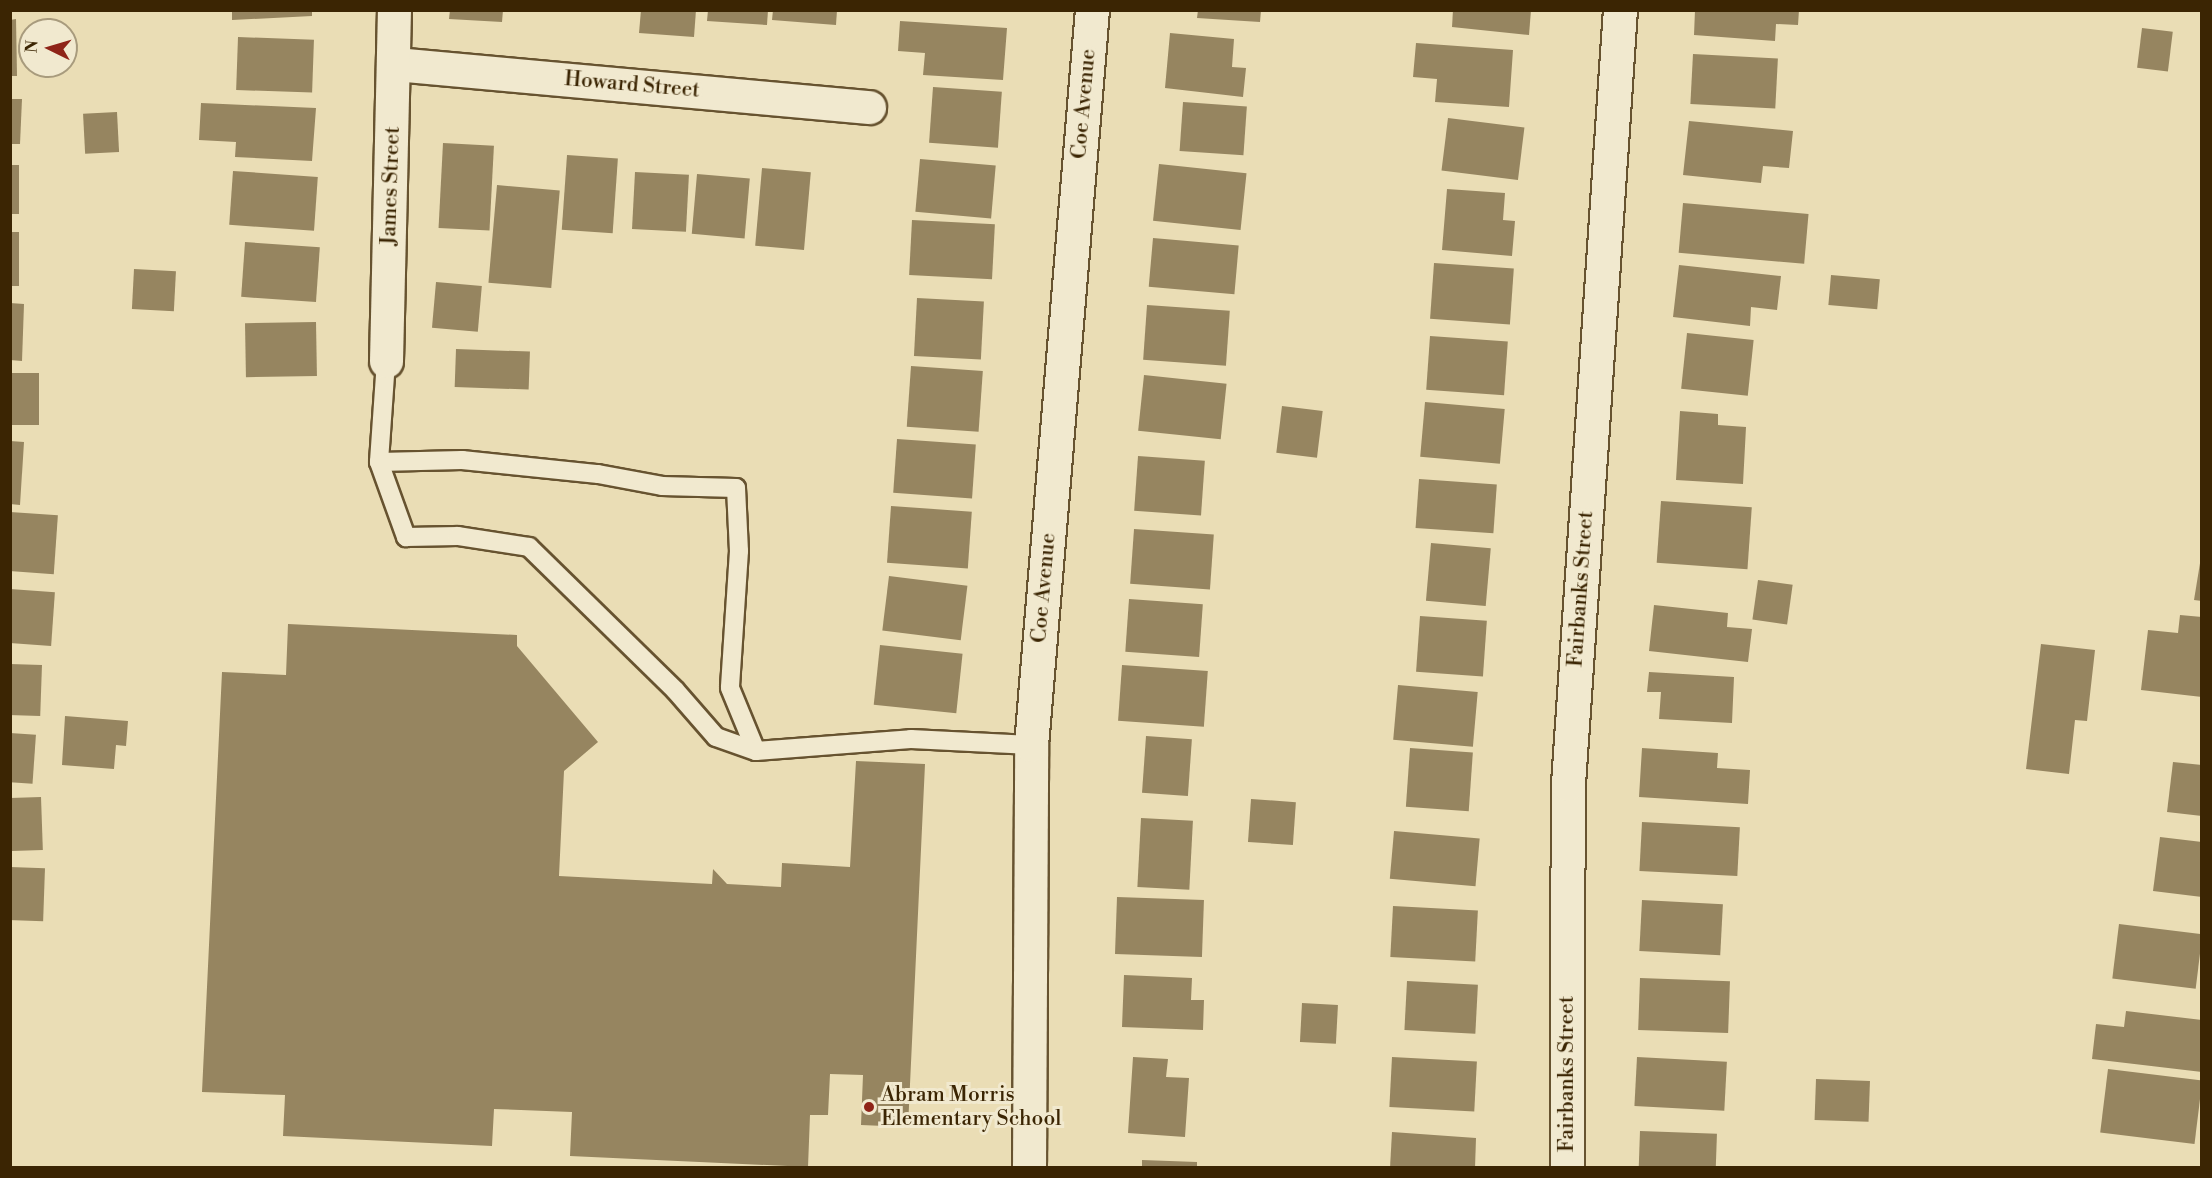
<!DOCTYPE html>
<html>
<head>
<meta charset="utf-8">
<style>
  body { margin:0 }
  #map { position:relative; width:2212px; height:1178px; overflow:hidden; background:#eaddb5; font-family:"Libre Bodoni",serif }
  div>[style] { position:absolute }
  .building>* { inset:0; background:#968560; transform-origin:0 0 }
  .roads { filter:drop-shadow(2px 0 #675330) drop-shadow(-2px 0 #675330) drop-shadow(0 2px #675330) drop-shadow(0 -2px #675330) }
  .service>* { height:18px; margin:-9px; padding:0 9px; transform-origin:9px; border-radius:9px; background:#f1e9cf }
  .minor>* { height:33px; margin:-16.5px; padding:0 16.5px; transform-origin:16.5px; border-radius:16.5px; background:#f1e9cf }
  .dots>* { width:16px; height:16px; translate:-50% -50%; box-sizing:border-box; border:3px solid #f1e9cf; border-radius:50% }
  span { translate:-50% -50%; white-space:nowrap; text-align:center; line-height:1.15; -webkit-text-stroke:6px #f1e9cf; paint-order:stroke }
  .street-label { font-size:21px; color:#3b2503 }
  .poi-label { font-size:21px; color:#3b2503 }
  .left { translate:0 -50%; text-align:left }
  .frame { position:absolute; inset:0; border:12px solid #3b2503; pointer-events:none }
  .north { position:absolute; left:18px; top:18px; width:60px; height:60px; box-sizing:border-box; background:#f1e9cf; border:2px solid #a89b7d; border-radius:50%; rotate:275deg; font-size:16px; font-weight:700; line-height:24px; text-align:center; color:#3b2503 }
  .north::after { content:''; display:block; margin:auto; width:21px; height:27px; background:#8f2418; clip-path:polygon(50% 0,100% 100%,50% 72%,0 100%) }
</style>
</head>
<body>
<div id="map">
  <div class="building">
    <i style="clip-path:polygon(232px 10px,312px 10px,312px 16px,232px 20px)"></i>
    <i style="clip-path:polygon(450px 10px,503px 10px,502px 22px,449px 19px)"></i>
    <i style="clip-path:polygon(641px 10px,696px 10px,694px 37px,639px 33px)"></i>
    <i style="clip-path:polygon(708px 10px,768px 10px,767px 25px,707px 21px)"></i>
    <i style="clip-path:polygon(773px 10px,837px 10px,836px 25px,772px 20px)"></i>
    <i style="clip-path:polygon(1198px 10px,1261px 10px,1260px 22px,1197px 18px)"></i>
    <i style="clip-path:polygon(1453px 10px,1531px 10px,1529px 35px,1452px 27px)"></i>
    <i style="clip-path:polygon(1695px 10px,1799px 10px,1798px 25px,1776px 24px,1775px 41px,1694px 35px)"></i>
    <i style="clip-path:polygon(16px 19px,17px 76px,10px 76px,10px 20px)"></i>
    <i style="clip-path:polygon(900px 21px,1007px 28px,1003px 80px,923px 75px,925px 53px,898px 51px)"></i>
    <i style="left:2142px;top:28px;width:31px;height:40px;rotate:7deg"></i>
    <i style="clip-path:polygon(1170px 33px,1234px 39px,1232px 67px,1246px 68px,1243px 97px,1165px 88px)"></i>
    <i style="left:238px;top:37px;width:76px;height:53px;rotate:2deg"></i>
    <i style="clip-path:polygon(1416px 43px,1513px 50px,1509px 107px,1435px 102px,1437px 79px,1413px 77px)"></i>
    <i style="left:1693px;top:54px;width:85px;height:50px;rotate:3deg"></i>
    <i style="left:933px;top:87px;width:69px;height:56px;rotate:4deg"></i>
    <i style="clip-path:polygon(10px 99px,22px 99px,20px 144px,10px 144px)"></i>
    <i style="left:1183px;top:102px;width:64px;height:49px;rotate:4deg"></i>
    <i style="clip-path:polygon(201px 103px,316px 108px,312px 161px,235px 157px,236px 142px,199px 140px)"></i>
    <i style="left:117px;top:112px;width:40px;height:34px;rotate:87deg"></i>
    <i style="left:1448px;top:118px;width:77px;height:53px;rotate:7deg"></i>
    <i style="clip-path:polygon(1689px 121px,1793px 131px,1789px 168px,1763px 166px,1761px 183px,1683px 175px)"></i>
    <i style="left:443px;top:143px;width:51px;height:85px;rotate:3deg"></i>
    <i style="left:567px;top:155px;width:51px;height:75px;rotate:4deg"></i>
    <i style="left:920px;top:159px;width:76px;height:53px;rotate:5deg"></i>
    <i style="left:1159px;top:164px;width:88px;height:57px;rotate:6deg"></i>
    <i style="left:10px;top:165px;width:9px;height:49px"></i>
    <i style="left:762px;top:168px;width:49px;height:78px;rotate:5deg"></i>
    <i style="left:233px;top:171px;width:85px;height:54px;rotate:4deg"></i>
    <i style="left:635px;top:172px;width:54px;height:57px;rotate:3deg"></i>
    <i style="left:697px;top:174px;width:53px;height:60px;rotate:5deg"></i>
    <i style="left:497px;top:185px;width:63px;height:98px;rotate:5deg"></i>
    <i style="clip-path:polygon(1447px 189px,1505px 193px,1503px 220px,1515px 221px,1512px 256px,1442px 250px)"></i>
    <i style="left:1683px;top:203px;width:126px;height:50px;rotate:5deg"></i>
    <i style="left:912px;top:220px;width:83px;height:55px;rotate:3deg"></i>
    <i style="left:10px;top:232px;width:9px;height:54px"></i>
    <i style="left:1153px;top:238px;width:86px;height:49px;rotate:5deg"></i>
    <i style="left:245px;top:242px;width:75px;height:55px;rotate:4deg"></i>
    <i style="left:1434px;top:263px;width:80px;height:56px;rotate:4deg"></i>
    <i style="clip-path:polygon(1679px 265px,1781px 276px,1777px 310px,1751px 307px,1750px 326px,1673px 317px)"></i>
    <i style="left:134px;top:269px;width:42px;height:40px;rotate:3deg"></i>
    <i style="left:1831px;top:275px;width:49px;height:30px;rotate:5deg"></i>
    <i style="left:436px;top:282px;width:46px;height:46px;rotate:5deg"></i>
    <i style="left:917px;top:298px;width:67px;height:58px;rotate:3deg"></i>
    <i style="clip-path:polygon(10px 303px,24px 304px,22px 361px,10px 360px)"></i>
    <i style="left:1147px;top:305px;width:83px;height:55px;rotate:4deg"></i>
    <i style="left:316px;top:322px;width:54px;height:71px;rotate:89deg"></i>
    <i style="left:1687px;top:333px;width:67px;height:56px;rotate:6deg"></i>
    <i style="left:1430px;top:336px;width:78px;height:54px;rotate:4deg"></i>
    <i style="left:456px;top:349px;width:74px;height:38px;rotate:2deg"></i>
    <i style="left:911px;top:366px;width:72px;height:61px;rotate:4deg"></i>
    <i style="left:10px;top:373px;width:29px;height:52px"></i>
    <i style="left:1144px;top:375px;width:83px;height:56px;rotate:6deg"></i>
    <i style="left:1425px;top:402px;width:80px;height:55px;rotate:5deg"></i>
    <i style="left:1282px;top:406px;width:41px;height:47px;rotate:7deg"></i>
    <i style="clip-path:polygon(1680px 411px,1718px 414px,1718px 425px,1746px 427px,1743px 484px,1676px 480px)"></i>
    <i style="left:897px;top:439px;width:79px;height:54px;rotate:4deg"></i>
    <i style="clip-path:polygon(10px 441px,24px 442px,20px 505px,10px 504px)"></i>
    <i style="left:1138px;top:456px;width:67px;height:55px;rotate:4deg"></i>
    <i style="left:1419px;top:479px;width:78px;height:49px;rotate:4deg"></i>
    <i style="left:1661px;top:501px;width:91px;height:62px;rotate:4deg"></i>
    <i style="left:891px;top:506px;width:81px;height:57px;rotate:4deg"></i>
    <i style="left:10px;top:512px;width:48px;height:59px;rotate:4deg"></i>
    <i style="left:1134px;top:529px;width:80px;height:55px;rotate:4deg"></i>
    <i style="left:1431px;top:543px;width:60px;height:58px;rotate:5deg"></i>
    <i style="clip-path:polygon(2202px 551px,2202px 601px,2194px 600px)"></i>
    <i style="left:889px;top:576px;width:79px;height:55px;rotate:7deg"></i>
    <i style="left:1758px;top:580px;width:35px;height:40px;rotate:8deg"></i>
    <i style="left:10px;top:589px;width:45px;height:54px;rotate:4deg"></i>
    <i style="left:1129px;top:599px;width:74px;height:53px;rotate:4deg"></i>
    <i style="clip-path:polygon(1654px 605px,1728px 613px,1727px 627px,1752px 629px,1748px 662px,1649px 651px)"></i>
    <i style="clip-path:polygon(2180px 615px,2202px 617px,2202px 697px,2141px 690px,2148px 630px,2178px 633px)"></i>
    <i style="left:1420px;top:616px;width:67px;height:56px;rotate:4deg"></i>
    <i style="clip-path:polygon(288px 624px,517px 635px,517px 646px,598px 742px,564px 771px,559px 876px,712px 884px,713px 869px,727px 884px,781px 887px,782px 863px,850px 867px,856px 761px,925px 764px,908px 1127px,861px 1125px,863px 1075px,830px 1074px,828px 1115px,810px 1115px,808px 1167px,570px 1156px,572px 1112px,494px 1109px,492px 1146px,283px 1136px,285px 1095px,202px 1092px,222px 672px,286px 675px)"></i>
    <i style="clip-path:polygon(2041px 644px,2095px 650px,2087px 721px,2075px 720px,2069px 774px,2026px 769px)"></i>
    <i style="left:880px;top:645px;width:83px;height:60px;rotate:6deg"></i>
    <i style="left:10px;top:664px;width:32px;height:51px;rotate:2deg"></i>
    <i style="left:1122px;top:665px;width:86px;height:56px;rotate:4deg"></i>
    <i style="clip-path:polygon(1649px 672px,1734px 677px,1732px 723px,1659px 719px,1661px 692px,1647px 692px)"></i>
    <i style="left:1398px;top:685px;width:80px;height:55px;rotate:5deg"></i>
    <i style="clip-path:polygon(65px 716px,128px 721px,126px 746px,116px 745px,114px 769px,62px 765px)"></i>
    <i style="left:10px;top:733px;width:26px;height:49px;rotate:4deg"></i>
    <i style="left:1146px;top:736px;width:46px;height:57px;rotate:4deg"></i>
    <i style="left:1410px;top:748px;width:63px;height:59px;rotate:4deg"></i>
    <i style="clip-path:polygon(1642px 748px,1718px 753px,1717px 768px,1750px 770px,1748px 804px,1639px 797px)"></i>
    <i style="clip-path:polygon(2173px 762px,2202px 765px,2202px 816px,2167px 812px)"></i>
    <i style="left:41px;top:797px;width:53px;height:31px;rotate:88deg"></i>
    <i style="left:1251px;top:799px;width:45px;height:43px;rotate:4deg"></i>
    <i style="left:1141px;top:818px;width:52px;height:69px;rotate:3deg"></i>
    <i style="left:1642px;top:822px;width:98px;height:49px;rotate:3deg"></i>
    <i style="left:1394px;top:831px;width:86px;height:48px;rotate:5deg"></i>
    <i style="clip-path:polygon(2160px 837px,2202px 842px,2202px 897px,2153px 891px)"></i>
    <i style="left:10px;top:867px;width:35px;height:53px;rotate:2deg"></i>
    <i style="left:1117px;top:897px;width:87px;height:57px;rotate:2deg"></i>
    <i style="left:1642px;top:900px;width:81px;height:51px;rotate:3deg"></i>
    <i style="left:1393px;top:906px;width:85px;height:51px;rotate:3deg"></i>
    <i style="left:2119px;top:924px;width:84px;height:55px;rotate:7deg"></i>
    <i style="clip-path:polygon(1124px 975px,1192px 978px,1191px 1000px,1204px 1000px,1203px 1030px,1122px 1027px)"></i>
    <i style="left:1640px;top:978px;width:90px;height:52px;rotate:2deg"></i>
    <i style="left:1407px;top:981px;width:71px;height:49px;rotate:3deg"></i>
    <i style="left:1302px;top:1003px;width:36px;height:39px;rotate:3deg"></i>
    <i style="clip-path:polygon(2126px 1011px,2202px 1020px,2202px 1072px,2092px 1059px,2096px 1024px,2124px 1027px)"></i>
    <i style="clip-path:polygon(1133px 1057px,1168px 1059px,1166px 1077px,1189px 1078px,1185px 1137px,1128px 1133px)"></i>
    <i style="left:1392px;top:1057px;width:85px;height:50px;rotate:3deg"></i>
    <i style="left:1637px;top:1057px;width:90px;height:49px;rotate:3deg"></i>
    <i style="left:2108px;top:1069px;width:95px;height:64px;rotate:7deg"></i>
    <i style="left:1816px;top:1079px;width:54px;height:41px;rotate:2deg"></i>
    <i style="left:1640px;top:1131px;width:77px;height:37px;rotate:2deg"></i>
    <i style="clip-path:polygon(1392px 1132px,1476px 1138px,1475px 1168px,1390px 1168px)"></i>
    <i style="clip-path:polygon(1142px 1160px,1197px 1162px,1197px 1168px,1142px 1168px)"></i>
  </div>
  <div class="roads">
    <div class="service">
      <i style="left:386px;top:361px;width:101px;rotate:94deg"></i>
      <i style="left:379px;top:462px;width:83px;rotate:-1.4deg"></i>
      <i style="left:462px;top:460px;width:137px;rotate:5.9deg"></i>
      <i style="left:598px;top:474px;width:65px;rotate:10.6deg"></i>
      <i style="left:662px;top:486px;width:74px;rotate:1.5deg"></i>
      <i style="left:736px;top:488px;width:63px;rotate:87.3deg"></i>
      <i style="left:739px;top:551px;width:137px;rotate:93.8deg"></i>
      <i style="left:730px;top:688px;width:68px;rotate:67.6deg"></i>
      <i style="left:379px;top:462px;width:80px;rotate:70.2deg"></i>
      <i style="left:406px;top:537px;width:52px;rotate:-1.1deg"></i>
      <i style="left:458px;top:536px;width:72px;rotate:8.8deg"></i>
      <i style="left:529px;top:547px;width:204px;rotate:44.4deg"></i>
      <i style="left:675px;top:690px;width:62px;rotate:48.9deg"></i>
      <i style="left:716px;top:737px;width:42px;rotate:19.3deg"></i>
      <i style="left:756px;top:751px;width:155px;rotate:-4.4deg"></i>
      <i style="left:911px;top:739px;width:120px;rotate:2.9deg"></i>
    </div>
    <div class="minor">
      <i style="left:395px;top:64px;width:476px;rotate:5.2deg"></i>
      <i style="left:386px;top:361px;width:351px;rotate:-88.7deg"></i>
      <i style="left:1029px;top:1168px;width:423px;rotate:-89.7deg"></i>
      <i style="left:1031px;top:745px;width:738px;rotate:-85.26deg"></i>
      <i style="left:1567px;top:1168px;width:384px;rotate:-89.9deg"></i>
      <i style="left:1568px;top:784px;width:776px;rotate:-86.16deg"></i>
    </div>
  </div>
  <div class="dots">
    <i style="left:869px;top:1107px;background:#8f2418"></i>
  </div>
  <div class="street-label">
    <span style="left:632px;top:85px;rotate:5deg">Howard Street</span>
    <span style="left:1084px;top:104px;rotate:-85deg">Coe Avenue</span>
    <span style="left:391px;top:186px;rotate:-88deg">James Street</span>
    <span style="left:1044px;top:588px;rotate:-85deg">Coe Avenue</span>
    <span style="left:1581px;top:589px;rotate:-86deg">Fairbanks Street</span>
    <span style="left:1567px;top:1074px;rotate:-90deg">Fairbanks Street</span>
  </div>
  <div class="poi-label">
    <span class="left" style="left:881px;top:1107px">Abram Morris<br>Elementary School</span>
  </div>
  <div class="frame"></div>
  <div class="north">N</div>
</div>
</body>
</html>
